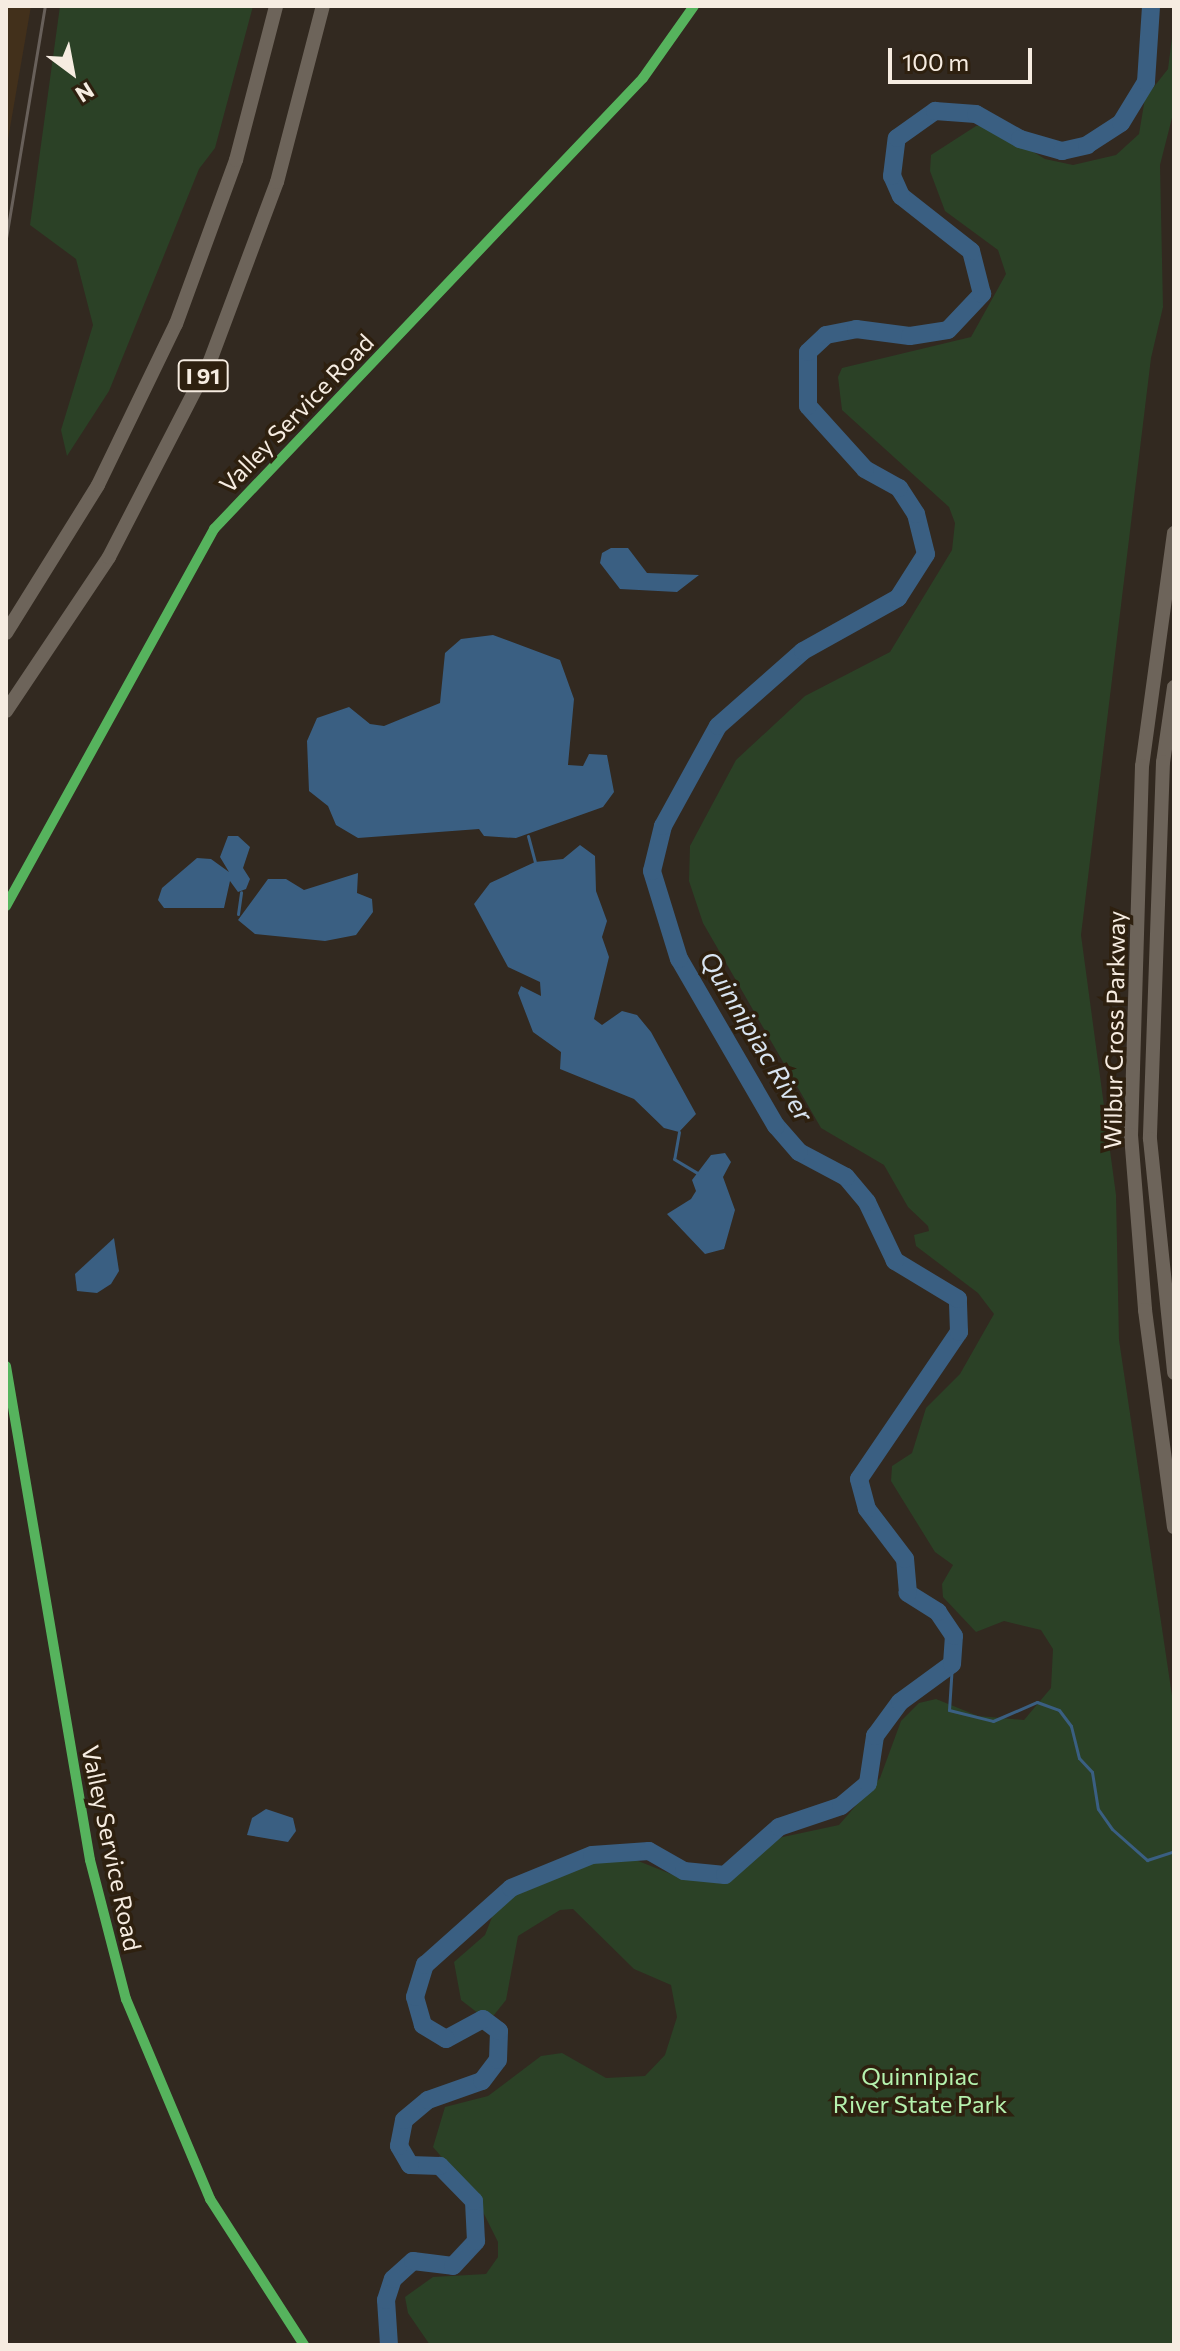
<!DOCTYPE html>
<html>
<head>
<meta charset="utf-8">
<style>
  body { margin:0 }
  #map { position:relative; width:1180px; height:2351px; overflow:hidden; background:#322920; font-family:Commissioner,sans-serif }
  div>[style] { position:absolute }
  .built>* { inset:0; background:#42301b }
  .green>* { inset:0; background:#2b4126 }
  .water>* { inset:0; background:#3a5f82 }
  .stream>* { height:3px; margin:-1.5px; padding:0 1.5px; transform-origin:1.5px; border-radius:1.5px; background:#3a5f82 }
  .river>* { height:18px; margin:-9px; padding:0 9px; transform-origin:9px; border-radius:9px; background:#3a5f82 }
  .street>* { height:7px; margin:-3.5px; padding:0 3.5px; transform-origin:3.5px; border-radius:3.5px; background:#6e6861 }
  .highway>* { height:14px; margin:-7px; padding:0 7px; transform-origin:7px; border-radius:7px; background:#6d645a }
  .rail>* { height:3px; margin:-1.5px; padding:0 1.5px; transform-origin:1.5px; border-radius:1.5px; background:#68605a }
  .cycleway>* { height:10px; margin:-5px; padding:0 5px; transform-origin:5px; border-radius:5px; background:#56b35d }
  span { translate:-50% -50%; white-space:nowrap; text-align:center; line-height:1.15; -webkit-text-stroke:7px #2e200f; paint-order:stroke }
  .shield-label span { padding:2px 6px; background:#2e200f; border:2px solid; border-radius:6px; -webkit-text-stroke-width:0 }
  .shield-label { font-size:22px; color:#f6ece1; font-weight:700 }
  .street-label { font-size:24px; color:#f6ece1 }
  .park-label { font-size:24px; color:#b5f2ae }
  .water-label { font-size:26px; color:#d8e4f1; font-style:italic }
  .frame { position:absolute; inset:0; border:8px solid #f6ece1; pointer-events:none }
  .north { position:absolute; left:32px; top:32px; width:80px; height:80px; -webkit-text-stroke:6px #2e200f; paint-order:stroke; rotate:148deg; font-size:22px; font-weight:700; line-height:32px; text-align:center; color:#f6ece1 }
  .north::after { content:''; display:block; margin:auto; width:28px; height:36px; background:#f6ece1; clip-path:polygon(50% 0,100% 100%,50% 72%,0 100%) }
  .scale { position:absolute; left:888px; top:48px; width:144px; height:36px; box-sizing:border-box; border:4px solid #f6ece1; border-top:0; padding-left:10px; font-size:24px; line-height:28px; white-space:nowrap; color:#f6ece1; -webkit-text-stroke:6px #2e200f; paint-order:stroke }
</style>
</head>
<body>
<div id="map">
  <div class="built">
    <i style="clip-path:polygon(6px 6px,31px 6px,6px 151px)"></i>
  </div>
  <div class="green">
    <i style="clip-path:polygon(60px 6px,253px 6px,215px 148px,199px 169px,109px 391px,67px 456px,61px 430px,93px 325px,76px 259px,30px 225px)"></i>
    <i style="clip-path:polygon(1174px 22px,1174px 110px,1160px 165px,1163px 307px,1151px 358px,1081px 935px,1116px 1195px,1119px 1340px,1174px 1709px,1174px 2345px,430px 2345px,408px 2313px,405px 2297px,433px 2277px,486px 2274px,498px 2257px,498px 2242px,475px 2196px,433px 2147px,445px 2107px,488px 2096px,541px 2056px,562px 2053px,606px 2078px,645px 2076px,665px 2055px,677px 2017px,671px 1985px,634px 1969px,573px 1909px,560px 1910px,518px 1936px,506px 2000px,494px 2015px,483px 2017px,461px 2000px,454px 1962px,485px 1935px,498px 1902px,618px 1853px,676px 1876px,723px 1875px,764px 1841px,839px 1825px,880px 1778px,901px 1721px,919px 1703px,936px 1699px,978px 1716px,1024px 1720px,1051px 1688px,1053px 1649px,1041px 1630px,1004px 1621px,976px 1632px,943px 1597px,942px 1584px,953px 1565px,935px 1552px,891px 1481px,892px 1466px,912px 1453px,926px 1408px,960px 1374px,994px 1314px,978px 1293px,916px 1246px,914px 1235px,929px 1231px,928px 1226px,908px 1207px,884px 1165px,821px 1128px,703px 923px,689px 881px,690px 846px,736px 760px,805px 696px,890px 652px,952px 550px,955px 523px,949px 507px,842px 410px,838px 377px,842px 368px,971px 337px,1006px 274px,998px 250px,945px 211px,930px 171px,931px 155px,976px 126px,990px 126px,1045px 159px,1073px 165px,1116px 155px,1139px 134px,1145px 98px,1168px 69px)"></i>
  </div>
  <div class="water">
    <i style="clip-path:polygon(611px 548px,628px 548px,647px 573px,699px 575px,677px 592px,620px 589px,600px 563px,602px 553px)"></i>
    <i style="clip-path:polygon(493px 635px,560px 660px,574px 699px,568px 765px,583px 766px,589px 754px,607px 755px,614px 792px,603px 807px,516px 838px,484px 836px,479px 829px,358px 838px,336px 825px,328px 806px,309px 791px,307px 741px,317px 718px,349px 707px,370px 724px,384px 726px,440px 703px,445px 653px,461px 639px)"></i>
    <i style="clip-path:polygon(228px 836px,238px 836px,250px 847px,243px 868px,250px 879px,246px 889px,238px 892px,230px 881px,224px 908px,164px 908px,158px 900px,162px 888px,197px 858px,211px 859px,229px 872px,220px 857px)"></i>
    <i style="clip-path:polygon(580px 845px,595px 856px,596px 891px,607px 921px,602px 937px,609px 957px,594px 1019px,602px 1025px,622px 1011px,637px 1015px,651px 1032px,696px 1114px,679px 1132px,664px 1128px,634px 1099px,560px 1069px,561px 1052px,533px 1032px,518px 993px,521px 986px,541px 996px,540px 982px,508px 967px,474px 904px,490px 883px,535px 862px,563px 859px)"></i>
    <i style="clip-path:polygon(358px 873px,357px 893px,372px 899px,373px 912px,356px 935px,325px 941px,255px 934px,238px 920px,268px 879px,286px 879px,304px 890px)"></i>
    <i style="clip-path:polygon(725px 1153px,731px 1162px,723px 1177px,735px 1210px,724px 1249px,705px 1254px,667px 1214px,691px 1199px,696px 1191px,692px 1180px,711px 1155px)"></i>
    <i style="clip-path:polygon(114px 1238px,119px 1271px,111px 1284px,97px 1293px,77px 1291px,75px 1274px)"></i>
    <i style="clip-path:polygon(266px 1809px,293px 1818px,296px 1831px,288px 1842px,247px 1835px,252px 1818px)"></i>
  </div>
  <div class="stream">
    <i style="left:528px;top:836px;width:27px;rotate:75deg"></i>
    <i style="left:238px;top:914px;width:22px;rotate:-82deg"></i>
    <i style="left:679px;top:1132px;width:27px;rotate:100deg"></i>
    <i style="left:674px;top:1159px;width:27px;rotate:31deg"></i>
    <i style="left:952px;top:1664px;width:46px;rotate:93.7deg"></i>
    <i style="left:949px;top:1710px;width:45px;rotate:14deg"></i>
    <i style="left:993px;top:1721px;width:48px;rotate:-23.4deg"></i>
    <i style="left:1037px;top:1702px;width:23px;rotate:20deg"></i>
    <i style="left:1059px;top:1710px;width:20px;rotate:53deg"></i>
    <i style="left:1071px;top:1726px;width:33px;rotate:76deg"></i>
    <i style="left:1079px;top:1758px;width:19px;rotate:47deg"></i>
    <i style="left:1092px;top:1772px;width:37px;rotate:81deg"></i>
    <i style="left:1098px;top:1809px;width:24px;rotate:55deg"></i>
    <i style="left:1112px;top:1829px;width:47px;rotate:41.5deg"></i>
    <i style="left:1147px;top:1860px;width:28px;rotate:-18deg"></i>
  </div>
  <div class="river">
    <i style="left:389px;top:2345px;width:45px;rotate:-93.8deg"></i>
    <i style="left:386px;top:2300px;width:22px;rotate:-72deg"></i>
    <i style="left:393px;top:2279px;width:27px;rotate:-42deg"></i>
    <i style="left:413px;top:2261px;width:40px;rotate:7.1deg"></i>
    <i style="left:453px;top:2266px;width:34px;rotate:-47deg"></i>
    <i style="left:476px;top:2241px;width:40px;rotate:-92.9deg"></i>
    <i style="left:474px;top:2201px;width:49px;rotate:-134.2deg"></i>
    <i style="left:440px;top:2166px;width:30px;rotate:-178deg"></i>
    <i style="left:410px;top:2165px;width:22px;rotate:-120deg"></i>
    <i style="left:399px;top:2146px;width:26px;rotate:-79deg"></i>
    <i style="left:404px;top:2120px;width:31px;rotate:-40deg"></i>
    <i style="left:428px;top:2100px;width:57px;rotate:-19.4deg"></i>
    <i style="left:482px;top:2081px;width:26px;rotate:-53deg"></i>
    <i style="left:498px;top:2060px;width:29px;rotate:-88deg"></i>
    <i style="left:499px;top:2031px;width:20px;rotate:-143deg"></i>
    <i style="left:483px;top:2019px;width:42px;rotate:151.6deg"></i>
    <i style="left:446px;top:2039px;width:27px;rotate:-149deg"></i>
    <i style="left:423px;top:2025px;width:29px;rotate:-106deg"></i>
    <i style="left:415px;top:1997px;width:34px;rotate:-73deg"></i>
    <i style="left:425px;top:1965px;width:115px;rotate:-41.8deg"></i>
    <i style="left:511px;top:1888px;width:87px;rotate:-22.2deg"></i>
    <i style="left:592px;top:1855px;width:57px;rotate:-4deg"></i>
    <i style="left:649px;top:1851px;width:40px;rotate:29.7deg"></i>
    <i style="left:684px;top:1871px;width:41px;rotate:5.6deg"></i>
    <i style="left:725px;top:1875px;width:72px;rotate:-41.6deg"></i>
    <i style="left:779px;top:1827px;width:65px;rotate:-18.7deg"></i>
    <i style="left:841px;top:1806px;width:35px;rotate:-40deg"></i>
    <i style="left:868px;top:1783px;width:48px;rotate:-81.5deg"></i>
    <i style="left:875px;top:1736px;width:42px;rotate:-53.7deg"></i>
    <i style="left:900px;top:1702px;width:64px;rotate:-36.2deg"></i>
    <i style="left:952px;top:1664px;width:28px;rotate:-86deg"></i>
    <i style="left:954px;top:1636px;width:29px;rotate:-124deg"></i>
    <i style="left:938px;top:1612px;width:36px;rotate:-148deg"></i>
    <i style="left:908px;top:1593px;width:34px;rotate:-95deg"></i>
    <i style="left:905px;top:1559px;width:63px;rotate:-127.2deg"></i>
    <i style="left:867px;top:1509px;width:31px;rotate:-105deg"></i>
    <i style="left:859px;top:1479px;width:178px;rotate:-55.8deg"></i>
    <i style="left:959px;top:1332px;width:33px;rotate:-92deg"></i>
    <i style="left:958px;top:1299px;width:74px;rotate:-148.9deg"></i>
    <i style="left:895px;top:1261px;width:65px;rotate:-115.4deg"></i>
    <i style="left:867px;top:1202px;width:33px;rotate:-130deg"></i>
    <i style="left:846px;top:1177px;width:53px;rotate:-152deg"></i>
    <i style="left:799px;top:1152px;width:35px;rotate:-131deg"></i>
    <i style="left:776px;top:1126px;width:193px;rotate:-120.1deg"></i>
    <i style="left:679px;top:959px;width:92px;rotate:-107.1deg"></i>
    <i style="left:652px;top:871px;width:46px;rotate:-76.3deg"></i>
    <i style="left:663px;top:826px;width:114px;rotate:-61.2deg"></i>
    <i style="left:718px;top:726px;width:113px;rotate:-41.4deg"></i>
    <i style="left:803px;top:651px;width:109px;rotate:-29.2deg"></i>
    <i style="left:898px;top:598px;width:52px;rotate:-57.5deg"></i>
    <i style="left:926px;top:554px;width:41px;rotate:-104deg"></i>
    <i style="left:916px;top:514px;width:31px;rotate:-123deg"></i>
    <i style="left:899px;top:488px;width:39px;rotate:-151deg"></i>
    <i style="left:865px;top:469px;width:85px;rotate:-132.1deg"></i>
    <i style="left:808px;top:406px;width:54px;rotate:-90deg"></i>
    <i style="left:808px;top:352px;width:25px;rotate:-43deg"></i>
    <i style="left:826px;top:335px;width:31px;rotate:-11deg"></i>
    <i style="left:856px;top:329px;width:54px;rotate:7.4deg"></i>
    <i style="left:910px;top:336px;width:38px;rotate:-9deg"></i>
    <i style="left:948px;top:330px;width:50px;rotate:-46.6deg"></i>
    <i style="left:982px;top:294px;width:44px;rotate:-104.3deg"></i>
    <i style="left:971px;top:251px;width:89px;rotate:-141.8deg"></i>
    <i style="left:901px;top:196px;width:22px;rotate:-114deg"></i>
    <i style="left:892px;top:176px;width:38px;rotate:-83deg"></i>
    <i style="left:897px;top:138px;width:47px;rotate:-35.4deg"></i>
    <i style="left:935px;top:111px;width:41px;rotate:4.2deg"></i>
    <i style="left:976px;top:114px;width:51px;rotate:29.6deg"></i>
    <i style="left:1020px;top:139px;width:44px;rotate:15.9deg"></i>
    <i style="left:1062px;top:151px;width:26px;rotate:-13deg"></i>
    <i style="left:1087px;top:145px;width:40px;rotate:-32.9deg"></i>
    <i style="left:1121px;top:123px;width:48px;rotate:-58.6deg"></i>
    <i style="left:1146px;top:82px;width:76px;rotate:-86.2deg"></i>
  </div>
  <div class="street">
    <i style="left:6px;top:906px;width:431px;rotate:-61.1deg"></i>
    <i style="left:214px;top:529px;width:622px;rotate:-46.43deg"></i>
    <i style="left:643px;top:78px;width:88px;rotate:-54.7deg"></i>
    <i style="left:6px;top:1366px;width:501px;rotate:80.35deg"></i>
    <i style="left:90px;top:1860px;width:144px;rotate:75.5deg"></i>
    <i style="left:126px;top:1999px;width:217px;rotate:67.2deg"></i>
    <i style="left:210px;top:2199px;width:174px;rotate:57.2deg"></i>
  </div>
  <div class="highway">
    <i style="left:1174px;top:533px;width:235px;rotate:97.8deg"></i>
    <i style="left:1142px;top:766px;width:369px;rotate:91.7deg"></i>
    <i style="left:1131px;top:1135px;width:176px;rotate:85.4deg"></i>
    <i style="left:1145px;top:1310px;width:219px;rotate:82.4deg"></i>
    <i style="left:6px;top:633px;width:174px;rotate:-58.1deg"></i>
    <i style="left:98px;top:485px;width:179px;rotate:-64.2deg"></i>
    <i style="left:176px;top:324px;width:175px;rotate:-69.9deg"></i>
    <i style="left:236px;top:160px;width:159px;rotate:-75.4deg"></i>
    <i style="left:1174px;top:687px;width:76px;rotate:98.3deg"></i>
    <i style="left:1163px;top:762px;width:377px;rotate:92deg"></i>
    <i style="left:1150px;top:1139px;width:235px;rotate:84.1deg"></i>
    <i style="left:6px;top:711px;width:185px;rotate:-56.2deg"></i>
    <i style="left:109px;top:557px;width:220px;rotate:-62.7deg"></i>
    <i style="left:210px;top:361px;width:191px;rotate:-69.5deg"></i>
    <i style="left:277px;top:182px;width:182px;rotate:-75.4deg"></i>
  </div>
  <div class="rail">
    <i style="left:6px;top:238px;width:235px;rotate:-80.5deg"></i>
  </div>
  <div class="cycleway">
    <i style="left:6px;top:906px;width:431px;rotate:-61.1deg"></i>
    <i style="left:214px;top:529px;width:622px;rotate:-46.43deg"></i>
    <i style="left:643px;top:78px;width:88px;rotate:-54.7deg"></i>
    <i style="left:6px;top:1366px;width:501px;rotate:80.35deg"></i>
    <i style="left:90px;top:1860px;width:144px;rotate:75.5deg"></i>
    <i style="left:126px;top:1999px;width:217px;rotate:67.2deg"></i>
    <i style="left:210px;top:2199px;width:174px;rotate:57.2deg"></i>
  </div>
  <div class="shield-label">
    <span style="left:203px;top:376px">I 91</span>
  </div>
  <div class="street-label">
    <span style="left:296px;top:413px;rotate:-46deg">Valley Service Road</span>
    <span style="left:1114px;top:1030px;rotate:-89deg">Wilbur Cross Parkway</span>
    <span style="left:112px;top:1848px;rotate:78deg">Valley Service Road</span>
  </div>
  <div class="park-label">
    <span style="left:920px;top:2090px">Quinnipiac<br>River State Park</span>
  </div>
  <div class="water-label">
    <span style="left:757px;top:1036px;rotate:59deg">Quinnipiac River</span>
  </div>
  <div class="frame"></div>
  <div class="north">N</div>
  <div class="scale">100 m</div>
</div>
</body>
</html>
